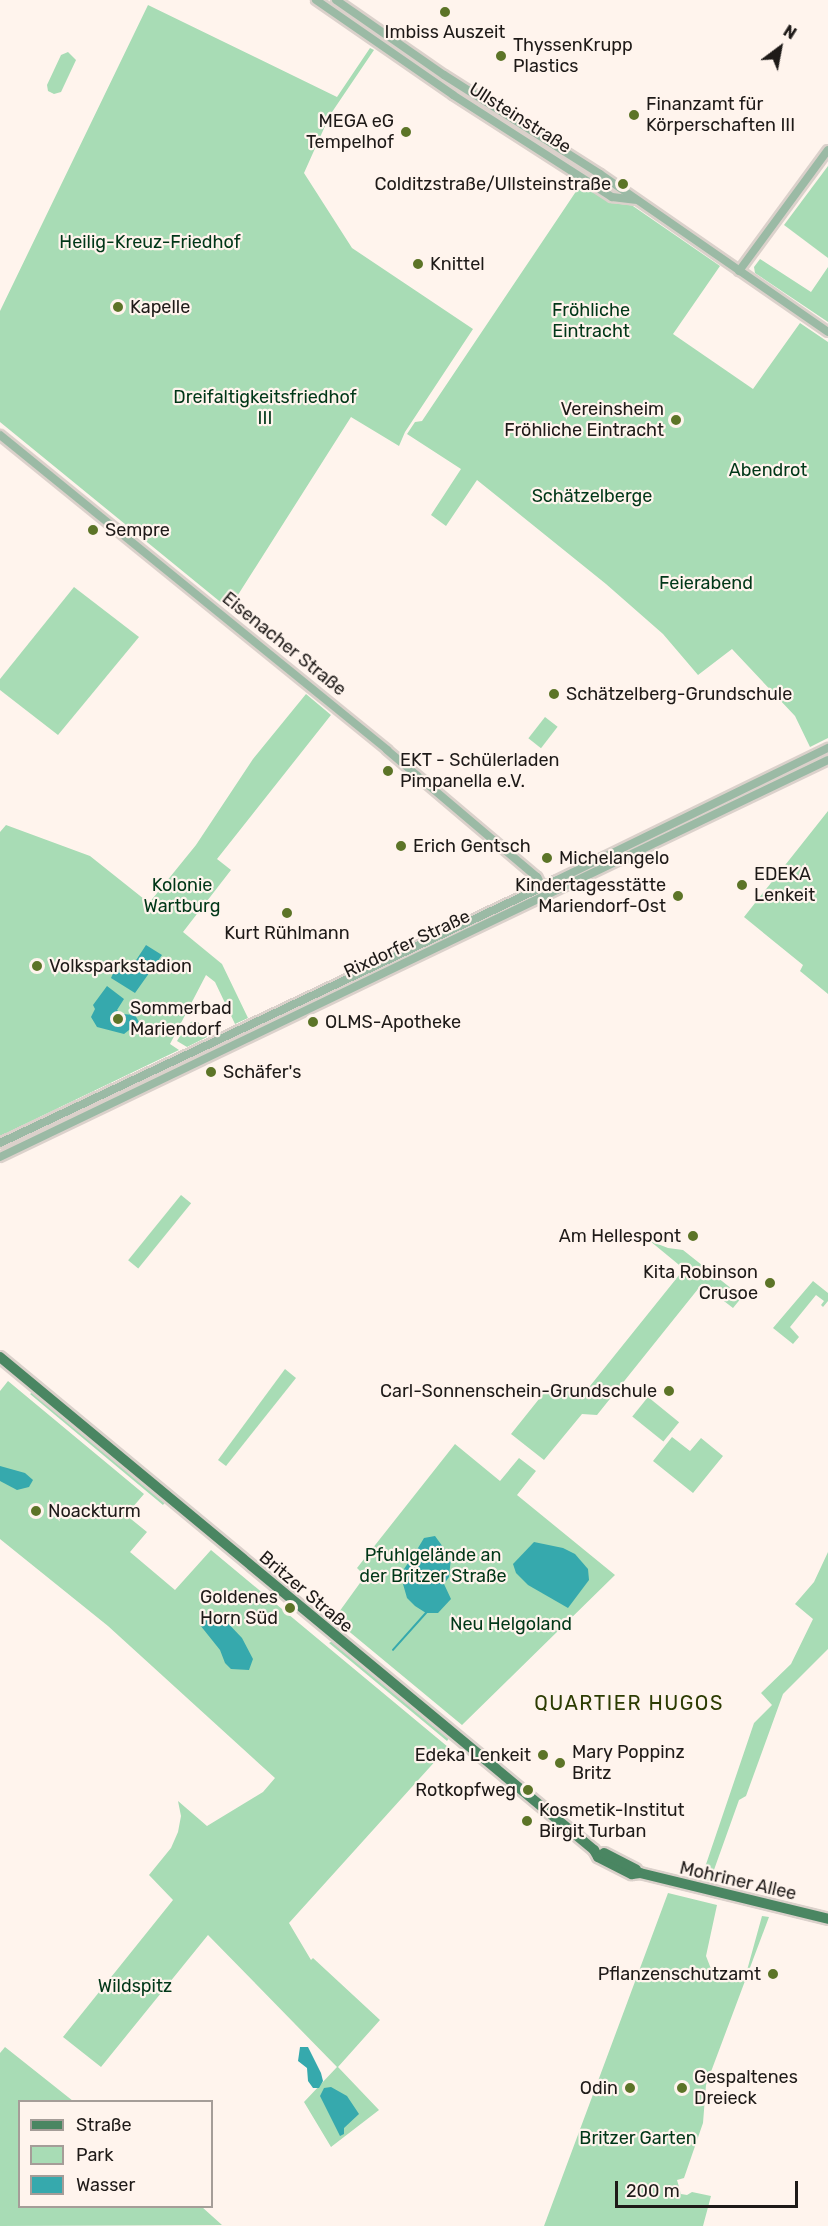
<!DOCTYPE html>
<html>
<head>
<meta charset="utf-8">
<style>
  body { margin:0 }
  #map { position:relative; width:828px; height:2226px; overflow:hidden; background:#fff4ed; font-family:Rubik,sans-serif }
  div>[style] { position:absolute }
  .green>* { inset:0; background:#a8dcb5; transform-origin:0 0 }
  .water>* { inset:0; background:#36a9ad }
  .stream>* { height:1.5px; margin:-0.75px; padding:0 0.75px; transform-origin:0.75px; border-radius:0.75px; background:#36a9ad }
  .roads { filter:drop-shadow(2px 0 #dbd1cb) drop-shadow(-2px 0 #dbd1cb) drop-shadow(0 2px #dbd1cb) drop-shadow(0 -2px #dbd1cb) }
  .minor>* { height:8px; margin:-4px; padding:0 4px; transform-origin:4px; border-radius:4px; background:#9bbaa5 }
  .major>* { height:10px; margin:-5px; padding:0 5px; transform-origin:5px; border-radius:5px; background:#4a8662 }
  .dots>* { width:16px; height:16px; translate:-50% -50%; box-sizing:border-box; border:3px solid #fff4ed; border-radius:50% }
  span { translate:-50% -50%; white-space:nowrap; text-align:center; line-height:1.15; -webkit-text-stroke:4.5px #fff4ed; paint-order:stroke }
  .poi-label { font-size:18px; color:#1e1a18 }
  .left { translate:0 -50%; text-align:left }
  .right { translate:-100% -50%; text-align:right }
  .street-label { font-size:18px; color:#1e1a18 }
  .park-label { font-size:18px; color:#003718 }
  .neighbourhood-label { font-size:20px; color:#2c3c03; letter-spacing:1.5px }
  .legend { position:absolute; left:18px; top:2100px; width:195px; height:108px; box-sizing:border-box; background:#fff4ed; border:2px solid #a59d98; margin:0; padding:8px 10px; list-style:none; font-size:18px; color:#1e1a18 }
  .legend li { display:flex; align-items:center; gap:12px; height:30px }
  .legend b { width:30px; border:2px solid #a59d98 }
  .north { position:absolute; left:750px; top:18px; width:60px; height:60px; -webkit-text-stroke:4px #fff4ed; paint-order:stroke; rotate:32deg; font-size:16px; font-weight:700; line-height:24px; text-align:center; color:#1e1a18 }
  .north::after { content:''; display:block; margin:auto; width:21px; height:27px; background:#1e1a18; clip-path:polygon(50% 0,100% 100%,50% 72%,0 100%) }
  .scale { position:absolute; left:615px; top:2181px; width:183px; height:27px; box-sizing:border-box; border:3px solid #1e1a18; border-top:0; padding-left:8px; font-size:18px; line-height:21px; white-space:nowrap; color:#1e1a18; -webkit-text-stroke:4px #fff4ed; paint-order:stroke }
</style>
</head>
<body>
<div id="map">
  <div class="green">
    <i style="clip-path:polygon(148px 5px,337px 97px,370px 48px,374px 50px,330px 115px,304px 173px,352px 248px,473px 329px,405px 432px,399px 446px,351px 417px,229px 609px,0 422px,0 311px)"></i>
    <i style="clip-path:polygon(68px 52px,76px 60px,61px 92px,54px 94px,48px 91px,47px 85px,61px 55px)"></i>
    <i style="clip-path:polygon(828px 166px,828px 258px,784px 225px)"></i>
    <i style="clip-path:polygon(581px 184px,608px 201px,630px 204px,720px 266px,673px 334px,753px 389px,800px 323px,828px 342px,828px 738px,810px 747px,795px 716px,732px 649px,698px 675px,663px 634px,606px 584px,477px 480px,446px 526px,431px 515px,461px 469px,407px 434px,415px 422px,422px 421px)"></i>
    <i style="clip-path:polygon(760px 259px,811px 292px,828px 267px,828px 322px,755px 273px,754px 267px)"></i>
    <i style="clip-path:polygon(74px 587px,139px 637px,58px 735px,0 690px,0 679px)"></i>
    <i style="clip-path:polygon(306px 694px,331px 715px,217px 859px,231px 870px,183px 932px,222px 964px,248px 1018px,235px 1024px,215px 982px,206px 975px,170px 1044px,179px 1050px,0 1136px,0 832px,6px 825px,90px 856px,149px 903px,196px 845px,253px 759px)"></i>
    <i style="left:545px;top:717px;width:16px;height:27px;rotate:38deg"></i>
    <i style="clip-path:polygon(828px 811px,828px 994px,800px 971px,803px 965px,744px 917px)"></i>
    <i style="clip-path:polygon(194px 1020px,198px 1022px,207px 1037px,187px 1047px,177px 1041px,187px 1025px)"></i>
    <i style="left:181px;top:1195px;width:13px;height:84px;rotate:39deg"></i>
    <i style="clip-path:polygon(650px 1241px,668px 1248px,683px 1250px,742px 1297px,733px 1308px,702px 1284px,597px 1415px,582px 1414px,544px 1460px,511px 1434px,547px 1389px,586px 1391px,684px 1269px)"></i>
    <i style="clip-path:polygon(813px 1281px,828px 1293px,828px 1301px,823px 1307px,821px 1305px,824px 1301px,816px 1295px,790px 1327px,799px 1337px,793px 1344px,773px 1328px)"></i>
    <i style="clip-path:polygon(285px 1369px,296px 1378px,226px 1466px,218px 1460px)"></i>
    <i style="clip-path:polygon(8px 1381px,144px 1494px,126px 1515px,147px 1532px,130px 1552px,175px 1590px,211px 1550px,448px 1747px,289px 1923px,311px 1960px,313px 1958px,380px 2020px,338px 2067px,379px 2110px,331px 2147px,304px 2102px,337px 2067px,208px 1935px,101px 2067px,63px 2037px,173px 1900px,149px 1875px,171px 1848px,178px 1832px,181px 1816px,178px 1801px,207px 1826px,263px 1792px,275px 1778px,108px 1626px,0 1539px,0 1391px)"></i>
    <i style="clip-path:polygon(34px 1391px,36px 1395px,112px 1459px,114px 1457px,166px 1501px,163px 1505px,30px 1394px)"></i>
    <i style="left:648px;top:1397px;width:40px;height:25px;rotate:39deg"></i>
    <i style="clip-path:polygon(672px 1437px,690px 1451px,701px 1438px,723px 1456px,693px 1493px,653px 1461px)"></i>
    <i style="clip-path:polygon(455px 1444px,500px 1481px,519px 1458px,536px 1471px,517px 1495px,615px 1575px,462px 1725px,334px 1619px,365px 1576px,357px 1568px)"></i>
    <i style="clip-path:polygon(828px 1552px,828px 1649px,783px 1694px,746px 1796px,739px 1800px,710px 1881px,701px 1879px,754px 1723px,772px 1705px,761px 1693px,791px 1664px,813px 1619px,795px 1604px,814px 1582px)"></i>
    <i style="clip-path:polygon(334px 1640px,433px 1726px,435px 1724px,450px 1737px,447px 1741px,329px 1643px)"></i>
    <i style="clip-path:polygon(668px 1893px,717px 1905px,706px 1956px,713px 1974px,739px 1977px,746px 1974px,762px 1916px,769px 1917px,706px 2085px,703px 2123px,684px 2178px,677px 2180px,681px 2194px,687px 2195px,692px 2192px,711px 2196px,703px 2226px,544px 2226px)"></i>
    <i style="clip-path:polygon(5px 2047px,73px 2101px,20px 2102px,20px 2206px,202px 2207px,222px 2225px,0 2226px,0 2053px)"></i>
  </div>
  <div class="water">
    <i style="clip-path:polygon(146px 945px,162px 955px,135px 993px,111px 978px,115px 969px,129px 971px)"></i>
    <i style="clip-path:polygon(107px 986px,124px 999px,117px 1010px,122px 1014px,135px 1015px,139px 1022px,124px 1034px,97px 1027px,91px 1017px,95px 1009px,93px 1005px)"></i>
    <i style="clip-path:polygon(0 1466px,25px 1473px,33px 1480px,29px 1487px,17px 1490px,0 1481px)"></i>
    <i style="clip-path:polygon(435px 1536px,451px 1558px,449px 1577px,444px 1584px,451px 1599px,438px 1613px,426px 1613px,415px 1606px,407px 1598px,403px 1584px,404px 1569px,418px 1548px,424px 1538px)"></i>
    <i style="clip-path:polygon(534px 1542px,563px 1548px,575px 1554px,588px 1569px,589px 1580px,568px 1608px,528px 1585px,516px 1573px,513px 1564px)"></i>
    <i style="clip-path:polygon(209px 1615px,224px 1619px,242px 1638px,253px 1659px,249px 1670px,231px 1669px,225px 1663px,220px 1650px,200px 1625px)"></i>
    <i style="clip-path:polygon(300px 2047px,308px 2047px,321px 2073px,323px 2081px,319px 2088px,313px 2088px,308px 2081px,307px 2068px,298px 2061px)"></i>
    <i style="clip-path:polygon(331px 2087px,347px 2096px,359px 2114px,344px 2128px,344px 2134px,340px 2136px,320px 2096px,324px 2088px)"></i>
  </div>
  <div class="stream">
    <i style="left:393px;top:1650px;width:50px;rotate:-48.3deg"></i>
  </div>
  <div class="roads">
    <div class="minor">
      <i style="left:316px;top:0;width:167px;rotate:34.7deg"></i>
      <i style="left:453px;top:95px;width:189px;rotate:32.7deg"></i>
      <i style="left:612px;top:197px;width:23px;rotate:7deg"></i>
      <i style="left:336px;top:0;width:131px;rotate:34.8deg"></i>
      <i style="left:444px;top:75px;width:185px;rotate:32.4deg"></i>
      <i style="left:600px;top:174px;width:277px;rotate:34.7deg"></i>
      <i style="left:739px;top:271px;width:150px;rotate:-53.7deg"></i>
      <i style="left:0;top:435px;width:499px;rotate:39.1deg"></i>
      <i style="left:387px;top:750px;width:197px;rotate:40.3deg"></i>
      <i style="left:537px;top:877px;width:10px;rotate:61deg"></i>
      <i style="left:0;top:1143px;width:614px;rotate:-25.27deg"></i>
      <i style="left:555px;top:881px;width:304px;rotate:-26deg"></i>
      <i style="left:0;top:1157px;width:918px;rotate:-25.62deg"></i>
    </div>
    <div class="major">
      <i style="left:0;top:1357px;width:772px;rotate:39.69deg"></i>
      <i style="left:594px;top:1850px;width:8px;rotate:60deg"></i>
      <i style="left:598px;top:1857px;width:38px;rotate:27deg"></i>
      <i style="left:632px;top:1874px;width:8px;rotate:-7deg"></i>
      <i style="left:640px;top:1873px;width:194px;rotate:13.7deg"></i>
      <i style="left:604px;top:1853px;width:36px;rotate:27deg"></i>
    </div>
  </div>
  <div class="dots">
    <i style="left:445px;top:12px;background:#5c7427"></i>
    <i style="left:501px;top:56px;background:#5c7427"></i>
    <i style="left:634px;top:115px;background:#5c7427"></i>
    <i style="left:406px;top:132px;background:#5c7427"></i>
    <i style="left:623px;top:184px;background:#5c7427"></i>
    <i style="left:418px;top:264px;background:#5c7427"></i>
    <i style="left:118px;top:307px;background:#5c7427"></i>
    <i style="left:676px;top:420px;background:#5c7427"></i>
    <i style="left:93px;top:530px;background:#5c7427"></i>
    <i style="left:554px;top:694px;background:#5c7427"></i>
    <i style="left:388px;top:771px;background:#5c7427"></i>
    <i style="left:401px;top:846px;background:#5c7427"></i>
    <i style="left:547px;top:858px;background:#5c7427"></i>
    <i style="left:742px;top:885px;background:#5c7427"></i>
    <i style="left:678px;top:896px;background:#5c7427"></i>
    <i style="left:287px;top:913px;background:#5c7427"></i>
    <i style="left:37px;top:966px;background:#5c7427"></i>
    <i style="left:118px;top:1019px;background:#5c7427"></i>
    <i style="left:313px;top:1022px;background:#5c7427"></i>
    <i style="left:211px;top:1072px;background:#5c7427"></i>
    <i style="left:693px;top:1236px;background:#5c7427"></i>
    <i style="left:770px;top:1283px;background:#5c7427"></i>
    <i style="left:669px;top:1391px;background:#5c7427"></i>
    <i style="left:36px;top:1511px;background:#5c7427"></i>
    <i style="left:290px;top:1608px;background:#5c7427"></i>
    <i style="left:543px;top:1755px;background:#5c7427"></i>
    <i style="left:560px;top:1763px;background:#5c7427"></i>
    <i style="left:528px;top:1790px;background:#5c7427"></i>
    <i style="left:527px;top:1821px;background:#5c7427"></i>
    <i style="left:773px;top:1974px;background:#5c7427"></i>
    <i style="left:630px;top:2088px;background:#5c7427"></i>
    <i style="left:682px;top:2088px;background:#5c7427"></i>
  </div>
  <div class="poi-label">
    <span style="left:445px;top:32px">Imbiss Auszeit</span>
    <span class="left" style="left:513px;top:56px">ThyssenKrupp<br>Plastics</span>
    <span class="left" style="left:646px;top:115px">Finanzamt für<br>Körperschaften III</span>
    <span class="right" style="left:394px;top:132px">MEGA eG<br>Tempelhof</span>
    <span class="right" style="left:611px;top:184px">Colditzstraße/Ullsteinstraße</span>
    <span class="left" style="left:430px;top:264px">Knittel</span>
    <span class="left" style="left:130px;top:307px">Kapelle</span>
    <span class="right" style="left:664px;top:420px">Vereinsheim<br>Fröhliche Eintracht</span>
    <span class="left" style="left:105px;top:530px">Sempre</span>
    <span class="left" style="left:566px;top:694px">Schätzelberg-Grundschule</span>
    <span class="left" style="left:400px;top:771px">EKT - Schülerladen<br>Pimpanella e.V.</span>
    <span class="left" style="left:413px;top:846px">Erich Gentsch</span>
    <span class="left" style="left:559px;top:858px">Michelangelo</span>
    <span class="left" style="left:754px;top:885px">EDEKA<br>Lenkeit</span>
    <span class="right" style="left:666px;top:896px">Kindertagesstätte<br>Mariendorf-Ost</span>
    <span style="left:287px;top:933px">Kurt Rühlmann</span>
    <span class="left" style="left:49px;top:966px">Volksparkstadion</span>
    <span class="left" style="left:130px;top:1019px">Sommerbad<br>Mariendorf</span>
    <span class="left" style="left:325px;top:1022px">OLMS-Apotheke</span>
    <span class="left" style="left:223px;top:1072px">Schäfer's</span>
    <span class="right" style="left:681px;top:1236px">Am Hellespont</span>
    <span class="right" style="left:758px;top:1283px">Kita Robinson<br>Crusoe</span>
    <span class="right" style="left:657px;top:1391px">Carl-Sonnenschein-Grundschule</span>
    <span class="left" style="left:48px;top:1511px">Noackturm</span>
    <span class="right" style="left:278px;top:1608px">Goldenes<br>Horn Süd</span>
    <span class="left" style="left:572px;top:1763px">Mary Poppinz<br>Britz</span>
    <span class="right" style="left:531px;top:1755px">Edeka Lenkeit</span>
    <span class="right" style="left:516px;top:1790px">Rotkopfweg</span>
    <span class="left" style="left:539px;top:1821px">Kosmetik-Institut<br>Birgit Turban</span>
    <span class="right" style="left:761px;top:1974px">Pflanzenschutzamt</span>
    <span class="left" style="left:694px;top:2088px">Gespaltenes<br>Dreieck</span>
    <span class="right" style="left:618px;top:2088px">Odin</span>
  </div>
  <div class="street-label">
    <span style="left:520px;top:118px;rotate:32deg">Ullsteinstraße</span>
    <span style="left:284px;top:644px;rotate:39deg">Eisenacher Straße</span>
    <span style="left:407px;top:944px;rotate:-25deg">Rixdorfer Straße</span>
    <span style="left:306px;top:1592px;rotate:40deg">Britzer Straße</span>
    <span style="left:738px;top:1881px;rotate:13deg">Mohriner Allee</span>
  </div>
  <div class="park-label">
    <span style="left:150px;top:242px">Heilig-Kreuz-Friedhof</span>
    <span style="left:591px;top:321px">Fröhliche<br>Eintracht</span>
    <span style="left:265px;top:408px">Dreifaltigkeitsfriedhof<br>III</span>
    <span style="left:768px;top:470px">Abendrot</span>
    <span style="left:592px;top:496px">Schätzelberge</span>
    <span style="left:706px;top:583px">Feierabend</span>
    <span style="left:182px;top:896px">Kolonie<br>Wartburg</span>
    <span style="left:433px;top:1566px">Pfuhlgelände an<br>der Britzer Straße</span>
    <span style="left:511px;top:1624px">Neu Helgoland</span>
    <span style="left:135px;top:1986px">Wildspitz</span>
    <span style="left:638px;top:2138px">Britzer Garten</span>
  </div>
  <div class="neighbourhood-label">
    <span style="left:629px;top:1703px">QUARTIER HUGOS</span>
  </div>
  <ul class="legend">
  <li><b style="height:8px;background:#4a8662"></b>Straße</li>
  <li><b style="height:16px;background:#a8dcb5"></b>Park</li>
  <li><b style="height:16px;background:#36a9ad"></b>Wasser</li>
  </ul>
  <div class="north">N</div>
  <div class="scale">200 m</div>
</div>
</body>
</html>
